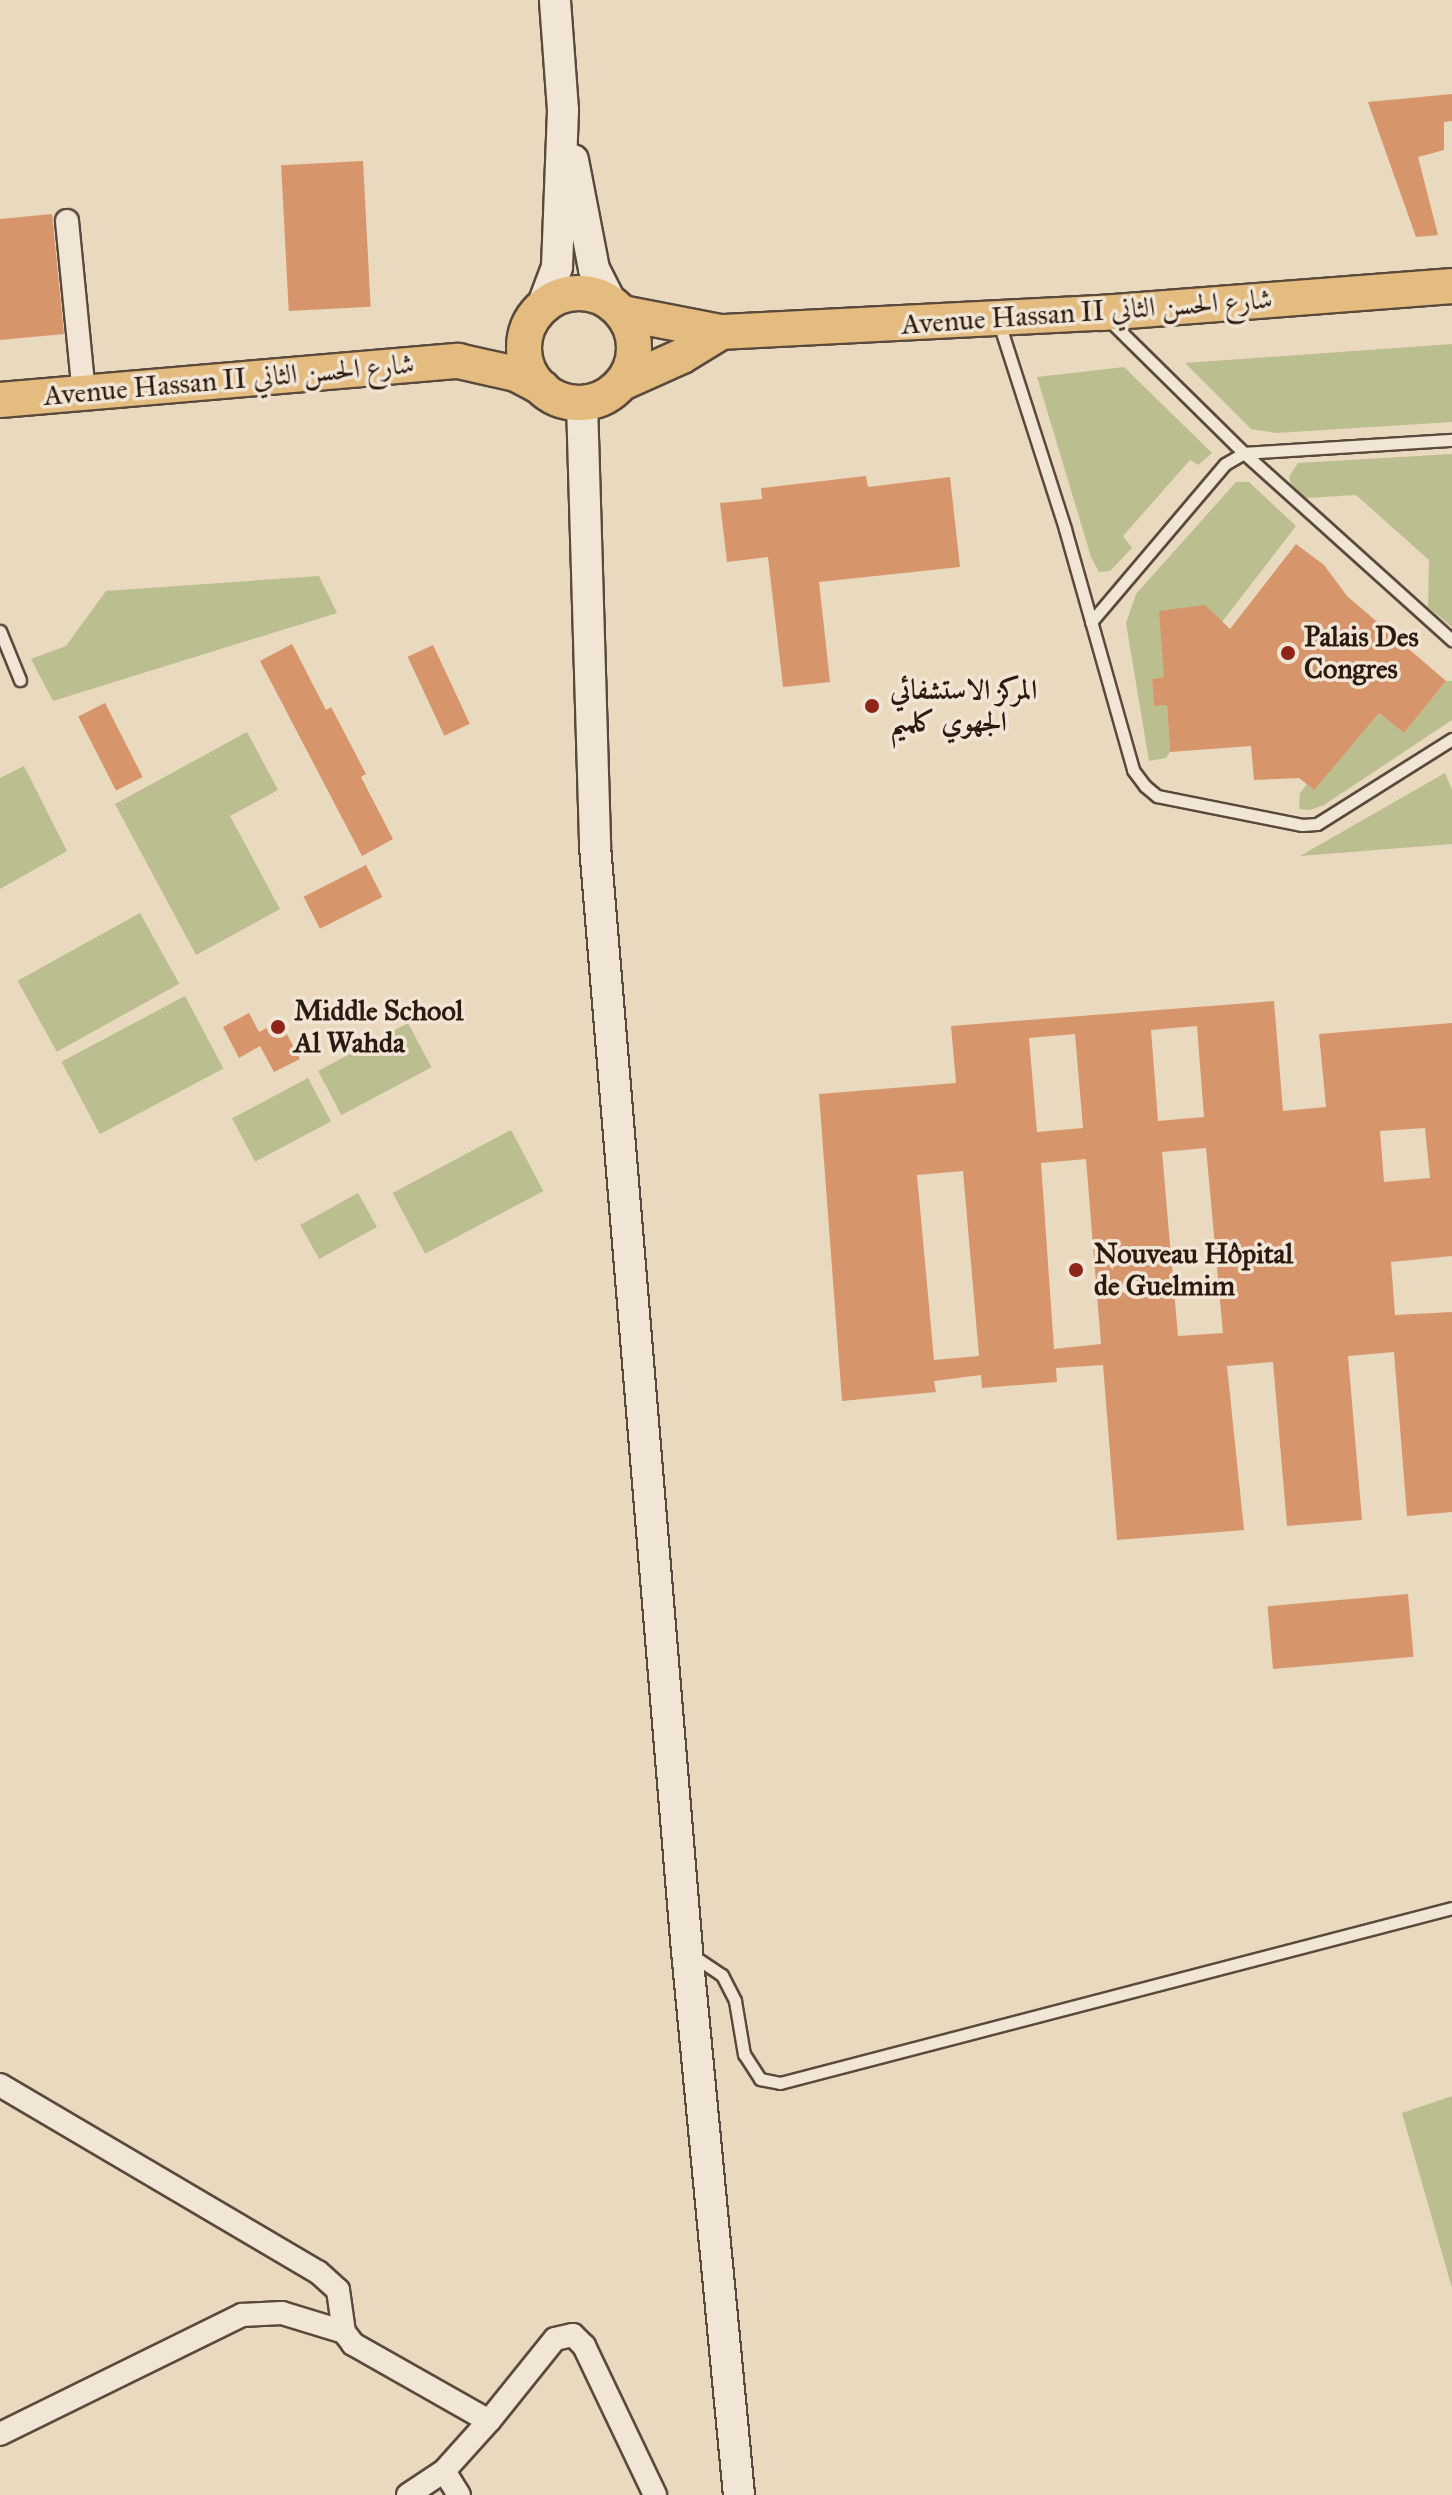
<!DOCTYPE html>
<html>
<head>
<meta charset="utf-8">
<style>
  body { margin:0 }
  #map { position:relative; width:1452px; height:2495px; overflow:hidden; background:#e9d9bf; font-family:"IM FELL Great Primer",Amiri,serif }
  div>[style] { position:absolute }
  .green>* { inset:0; background:#bbbe8f; transform-origin:0 0 }
  .building>* { inset:0; background:#d7956b; transform-origin:0 0 }
  .roads { filter:drop-shadow(2px 0 #5a4a3c) drop-shadow(-2px 0 #5a4a3c) drop-shadow(0 2px #5a4a3c) drop-shadow(0 -2px #5a4a3c) }
  .lane>* { height:11px; margin:-5.5px; padding:0 5.5px; transform-origin:5.5px; border-radius:5.5px; background:#f1e6d5 }
  .street>* { height:22px; margin:-11px; padding:0 11px; transform-origin:11px; border-radius:11px; background:#f1e6d5 }
  .secondary>* { height:30px; margin:-15px; padding:0 15px; transform-origin:15px; border-radius:15px; background:#f1e6d5 }
  .primary>* { height:34px; margin:-17px; padding:0 17px; transform-origin:17px; border-radius:17px; background:#e4bc80 }
  .primary>.ring { margin:-17px; padding:0; box-sizing:content-box; background:none; border:34px solid #e4bc80; border-radius:50% }
  .dots>* { width:22px; height:22px; translate:-50% -50%; box-sizing:border-box; border:4px solid #f1e6d5; border-radius:50% }
  span { translate:-50% -50%; white-space:nowrap; text-align:center; line-height:1.15; -webkit-text-stroke:7px #f1e6d5; paint-order:stroke }
  .street-label { font-size:28px; color:#2b1a10 }
  .poi-label { font-size:28px; color:#2b1a10; font-weight:700 }
  .left { translate:0 -50%; text-align:left }
</style>
</head>
<body>
<div id="map">
  <div class="green">
    <i style="clip-path:polygon(1452px 344px,1452px 422px,1276px 433px,1251px 429px,1185px 363px)"></i>
    <i style="clip-path:polygon(1124px 367px,1212px 453px,1198px 465px,1190px 460px,1123px 536px,1132px 548px,1110px 571px,1099px 572px,1091px 557px,1037px 377px)"></i>
    <i style="clip-path:polygon(1452px 454px,1452px 627px,1428px 607px,1429px 560px,1356px 495px,1306px 498px,1292px 487px,1289px 477px,1298px 463px)"></i>
    <i style="clip-path:polygon(1236px 482px,1249px 482px,1296px 526px,1222px 622px,1164px 677px,1152px 679px,1154px 706px,1167px 705px,1170px 752px,1166px 758px,1149px 761px,1126px 623px,1136px 594px)"></i>
    <i style="clip-path:polygon(319px 576px,337px 613px,53px 701px,31px 659px,66px 646px,106px 591px)"></i>
    <i style="clip-path:polygon(1446px 681px,1452px 681px,1452px 720px,1324px 805px,1310px 810px,1299px 809px,1300px 793px,1307px 784px,1313px 789px,1379px 713px,1404px 733px)"></i>
    <i style="clip-path:polygon(247px 732px,278px 790px,230px 816px,280px 909px,196px 955px,115px 804px)"></i>
    <i style="clip-path:polygon(24px 766px,67px 851px,0 889px,0 778px)"></i>
    <i style="clip-path:polygon(1445px 773px,1452px 790px,1452px 844px,1300px 856px)"></i>
    <i style="left:140px;top:913px;width:81px;height:140px;rotate:61deg"></i>
    <i style="left:185px;top:996px;width:82px;height:140px;rotate:62deg"></i>
    <i style="left:408px;top:1023px;width:50px;height:102px;rotate:62deg"></i>
    <i style="left:308px;top:1078px;width:49px;height:86px;rotate:62deg"></i>
    <i style="left:511px;top:1130px;width:69px;height:134px;rotate:62deg"></i>
    <i style="left:358px;top:1193px;width:39px;height:66px;rotate:61deg"></i>
    <i style="clip-path:polygon(1452px 2096px,1452px 2288px,1402px 2113px)"></i>
  </div>
  <div class="building">
    <i style="clip-path:polygon(1452px 94px,1452px 121px,1444px 122px,1444px 150px,1418px 157px,1438px 235px,1416px 237px,1368px 102px)"></i>
    <i style="left:363px;top:161px;width:146px;height:82px;rotate:87deg"></i>
    <i style="clip-path:polygon(52px 214px,64px 334px,0 340px,0 219px)"></i>
    <i style="clip-path:polygon(866px 476px,868px 487px,950px 477px,960px 567px,819px 582px,830px 682px,783px 687px,768px 557px,727px 562px,720px 503px,762px 499px,761px 488px)"></i>
    <i style="clip-path:polygon(1296px 544px,1324px 565px,1347px 596px,1446px 681px,1404px 733px,1379px 713px,1314px 790px,1299px 778px,1254px 780px,1251px 746px,1170px 752px,1167px 705px,1154px 706px,1152px 679px,1164px 677px,1159px 611px,1205px 605px,1230px 629px)"></i>
    <i style="clip-path:polygon(292px 644px,326px 710px,331px 707px,366px 774px,361px 777px,393px 839px,362px 856px,260px 661px)"></i>
    <i style="left:433px;top:645px;width:87px;height:28px;rotate:65deg"></i>
    <i style="left:105px;top:703px;width:83px;height:30px;rotate:63deg"></i>
    <i style="left:366px;top:865px;width:36px;height:70px;rotate:63deg"></i>
    <i style="clip-path:polygon(evenodd,1274px 1001px,1283px 1111px,1326px 1107px,1319px 1034px,1452px 1023px,1452px 1256px,1391px 1262px,1395px 1315px,1452px 1312px,1452px 1512px,1407px 1516px,1394px 1352px,1348px 1356px,1362px 1520px,1287px 1526px,1273px 1362px,1227px 1366px,1244px 1530px,1117px 1540px,1103px 1365px,1056px 1368px,1057px 1382px,982px 1388px,981px 1375px,934px 1381px,936px 1392px,842px 1401px,819px 1094px,956px 1083px,951px 1026px,1274px 1001px,1197px 1026px,1204px 1117px,1158px 1121px,1151px 1030px,1197px 1026px,1274px 1001px,1075px 1034px,1083px 1128px,1037px 1132px,1029px 1038px,1075px 1034px,1274px 1001px,1425px 1128px,1430px 1178px,1384px 1182px,1380px 1131px,1425px 1128px,1274px 1001px,1206px 1148px,1223px 1333px,1178px 1336px,1162px 1152px,1206px 1148px,1274px 1001px,1086px 1159px,1101px 1344px,1054px 1349px,1041px 1163px,1086px 1159px,1274px 1001px,963px 1171px,979px 1356px,934px 1360px,917px 1175px,963px 1171px)"></i>
    <i style="clip-path:polygon(249px 1013px,259px 1032px,280px 1021px,300px 1059px,274px 1072px,260px 1046px,239px 1058px,223px 1027px)"></i>
    <i style="left:1408px;top:1594px;width:63px;height:141px;rotate:85deg"></i>
  </div>
  <div class="roads">
    <div class="lane">
      <i style="left:1108px;top:319px;width:191px;rotate:44.6deg"></i>
      <i style="left:1244px;top:453px;width:280px;rotate:42deg"></i>
      <i style="left:999px;top:323px;width:216px;rotate:72.2deg"></i>
      <i style="left:1065px;top:529px;width:250px;rotate:74.2deg"></i>
      <i style="left:1133px;top:770px;width:20px;rotate:53deg"></i>
      <i style="left:1145px;top:786px;width:16px;rotate:40deg"></i>
      <i style="left:1157px;top:796px;width:148px;rotate:11.3deg"></i>
      <i style="left:1302px;top:825px;width:15px;rotate:-4deg"></i>
      <i style="left:1317px;top:824px;width:160px;rotate:-32.2deg"></i>
      <i style="left:1091px;top:622px;width:207px;rotate:-49.7deg"></i>
      <i style="left:1225px;top:464px;width:22px;rotate:-30deg"></i>
      <i style="left:1244px;top:453px;width:208px;rotate:-3.6deg"></i>
      <i style="left:0;top:631px;width:53px;rotate:67.8deg"></i>
      <i style="left:692px;top:1955px;width:36px;rotate:34deg"></i>
      <i style="left:722px;top:1975px;width:29px;rotate:63deg"></i>
      <i style="left:735px;top:2001px;width:54px;rotate:80.4deg"></i>
      <i style="left:744px;top:2054px;width:30px;rotate:57deg"></i>
      <i style="left:760px;top:2079px;width:20px;rotate:11deg"></i>
      <i style="left:780px;top:2083px;width:694px;rotate:-14.6deg"></i>
    </div>
    <div class="street">
      <i style="left:67px;top:221px;width:173px;rotate:84.4deg"></i>
      <i style="left:0;top:2085px;width:369px;rotate:30.5deg"></i>
      <i style="left:318px;top:2272px;width:27px;rotate:42deg"></i>
      <i style="left:338px;top:2290px;width:42px;rotate:81.9deg"></i>
      <i style="left:344px;top:2332px;width:15px;rotate:53deg"></i>
      <i style="left:353px;top:2344px;width:156px;rotate:29.5deg"></i>
      <i style="left:489px;top:2421px;width:105px;rotate:-51.2deg"></i>
      <i style="left:555px;top:2339px;width:18px;rotate:-13deg"></i>
      <i style="left:573px;top:2335px;width:16px;rotate:45deg"></i>
      <i style="left:584px;top:2346px;width:165px;rotate:64.5deg"></i>
      <i style="left:0;top:2434px;width:270px;rotate:-26.2deg"></i>
      <i style="left:242px;top:2315px;width:40px;rotate:-2.9deg"></i>
      <i style="left:282px;top:2313px;width:65px;rotate:17deg"></i>
      <i style="left:408px;top:2495px;width:43px;rotate:-33.7deg"></i>
      <i style="left:459px;top:2495px;width:28px;rotate:-122deg"></i>
      <i style="left:444px;top:2471px;width:67px;rotate:-48deg"></i>
    </div>
    <div class="secondary">
      <i style="left:573px;top:160px;width:111px;rotate:79.1deg"></i>
      <i style="left:594px;top:269px;width:39px;rotate:63deg"></i>
      <i style="left:542px;top:307px;width:43px;rotate:-69.4deg"></i>
      <i style="left:557px;top:267px;width:157px;rotate:-87.8deg"></i>
      <i style="left:563px;top:110px;width:110px;rotate:-94.2deg"></i>
      <i style="left:582px;top:403px;width:443px;rotate:88.3deg"></i>
      <i style="left:595px;top:846px;width:1109px;rotate:85.24deg"></i>
      <i style="left:687px;top:1951px;width:546px;rotate:84.54deg"></i>
    </div>
    <div class="primary">
      <i class="ring" style="left:524px;top:293px;width:76px;height:76px"></i>
      <i style="left:622px;top:313px;width:101px;rotate:10.9deg"></i>
      <i style="left:721px;top:332px;width:381px;rotate:-2.9deg"></i>
      <i style="left:1102px;top:313px;width:351px;rotate:-4.4deg"></i>
      <i style="left:622px;top:383px;width:66px;rotate:-24.2deg"></i>
      <i style="left:682px;top:356px;width:46px;rotate:-31.6deg"></i>
      <i style="left:0;top:400px;width:460px;rotate:-4.9deg"></i>
      <i style="left:458px;top:361px;width:59px;rotate:12.6deg"></i>
      <i style="left:516px;top:374px;width:30px;rotate:28deg"></i>
    </div>
  </div>
  <div class="dots">
    <i style="left:1288px;top:653px;background:#8f2418"></i>
    <i style="left:872px;top:706px;background:#8f2418"></i>
    <i style="left:278px;top:1027px;background:#8f2418"></i>
    <i style="left:1076px;top:1270px;background:#8f2418"></i>
  </div>
  <div class="street-label">
    <span style="left:1087px;top:312px;rotate:-4deg">Avenue Hassan II شارع الحسن الثاني</span>
    <span style="left:229px;top:380px;rotate:-5deg">Avenue Hassan II شارع الحسن الثاني</span>
  </div>
  <div class="poi-label">
    <span class="left" style="left:1304px;top:653px">Palais Des<br>Congres</span>
    <span class="left" style="left:890px;top:706px">المركز الاستشفائي<br>الجهوي كلميم</span>
    <span class="left" style="left:294px;top:1027px">Middle School<br>Al Wahda</span>
    <span class="left" style="left:1094px;top:1270px">Nouveau Hôpital<br>de Guelmim</span>
  </div>
</div>
</body>
</html>
